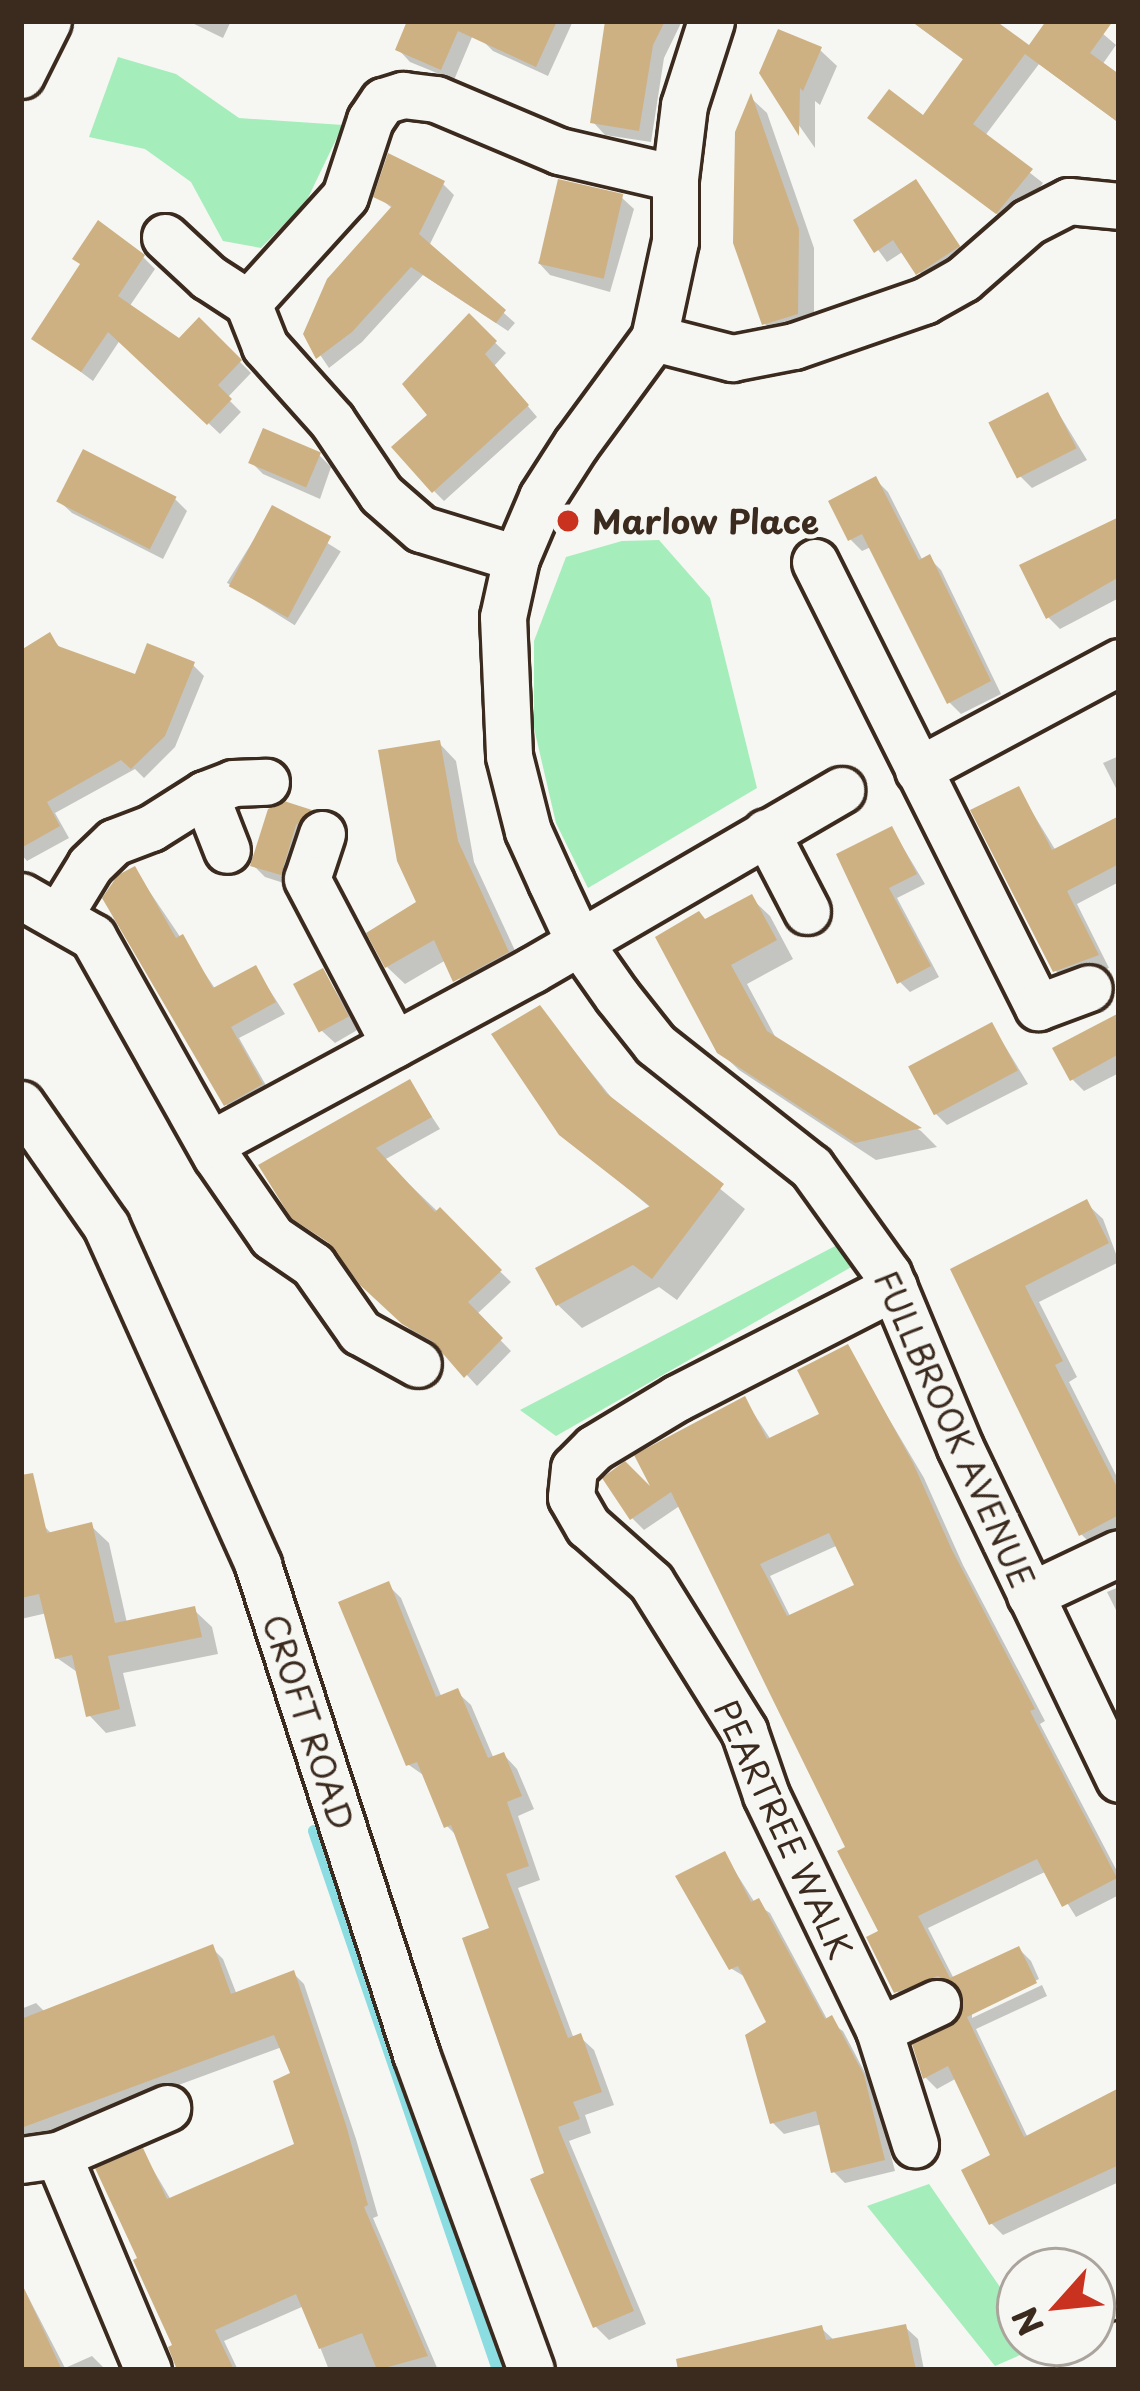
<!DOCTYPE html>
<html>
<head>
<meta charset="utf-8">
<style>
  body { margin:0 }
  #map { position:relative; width:1140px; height:2391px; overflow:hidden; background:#f6f6f2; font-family:"Playpen Sans",sans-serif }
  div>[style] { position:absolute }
  .green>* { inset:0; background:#a5edba }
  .shadow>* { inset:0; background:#0003; transform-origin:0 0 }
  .stream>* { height:12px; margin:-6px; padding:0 6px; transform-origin:6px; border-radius:6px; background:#8bdde1 }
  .building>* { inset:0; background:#ceb183; transform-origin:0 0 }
  .roads { filter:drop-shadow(3px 0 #3b2a1e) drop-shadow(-3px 0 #3b2a1e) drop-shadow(0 3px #3b2a1e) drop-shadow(0 -3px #3b2a1e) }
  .minor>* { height:45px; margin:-22.5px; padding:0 22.5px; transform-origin:22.5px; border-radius:22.5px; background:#f6f6f2 }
  .dots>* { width:33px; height:33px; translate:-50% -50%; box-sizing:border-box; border:6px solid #f6f6f2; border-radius:50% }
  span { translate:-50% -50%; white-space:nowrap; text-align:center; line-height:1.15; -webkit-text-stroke:9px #f6f6f2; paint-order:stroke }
  .poi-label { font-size:33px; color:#3b2a1e; font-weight:700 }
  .left { translate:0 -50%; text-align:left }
  .street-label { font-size:33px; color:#3b2a1e }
  .frame { position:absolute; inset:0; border:24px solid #3b2a1e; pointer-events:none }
  .north { position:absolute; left:996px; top:2247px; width:120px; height:120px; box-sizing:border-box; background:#f6f6f2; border:3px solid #aba49d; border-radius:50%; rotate:243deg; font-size:33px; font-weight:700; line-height:48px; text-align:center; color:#3b2a1e }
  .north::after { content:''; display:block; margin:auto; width:42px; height:54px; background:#c8321e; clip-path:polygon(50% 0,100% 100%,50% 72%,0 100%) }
</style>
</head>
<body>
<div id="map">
  <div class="green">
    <i style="clip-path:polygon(118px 57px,176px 74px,239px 118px,343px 125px,306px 202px,261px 248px,223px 241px,191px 182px,145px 149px,89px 137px)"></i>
    <i style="clip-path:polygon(659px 540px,710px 598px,757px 788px,588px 888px,556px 823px,534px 728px,534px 641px,566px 557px,622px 541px)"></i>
    <i style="clip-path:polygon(841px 1243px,853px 1266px,556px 1436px,520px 1410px)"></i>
    <i style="clip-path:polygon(929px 2184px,1020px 2316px,1020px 2343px,1041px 2346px,995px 2366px,867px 2206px)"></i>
  </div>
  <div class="shadow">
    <i style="clip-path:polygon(188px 21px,231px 21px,223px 38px)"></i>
    <i style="clip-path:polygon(410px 21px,466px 21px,475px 30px,454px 80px,410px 62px,398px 49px)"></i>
    <i style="clip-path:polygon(489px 21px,573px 21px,548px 76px,493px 51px,481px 39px)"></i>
    <i style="clip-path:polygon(608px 21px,682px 21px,664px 58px,651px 142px,605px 135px,593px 122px)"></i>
    <i style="clip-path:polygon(911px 21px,991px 21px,1030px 49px,1050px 21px,1088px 21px,1116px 45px,1102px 65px,1119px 78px,1119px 123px,1039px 64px,984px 137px,1043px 183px,1010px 224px,871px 118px,923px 120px,965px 61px)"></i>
    <i style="clip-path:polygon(820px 50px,837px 66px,820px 105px,815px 101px,815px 148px,762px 73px)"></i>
    <i style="clip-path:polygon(752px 99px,767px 113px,814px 248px,814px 330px,781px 340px,764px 323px)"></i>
    <i style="clip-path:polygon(915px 183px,968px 258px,929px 284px,904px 251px,887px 262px,857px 221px)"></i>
    <i style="clip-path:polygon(443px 184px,454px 195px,429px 246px,515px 323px,508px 331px,423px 275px,362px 342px,329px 368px,306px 334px,393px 209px,377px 196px)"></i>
    <i style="clip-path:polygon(621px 197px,634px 209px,610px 292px,550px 275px,538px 262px)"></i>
    <i style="clip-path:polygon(143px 257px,155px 269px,129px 307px,180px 341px,199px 321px,251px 373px,227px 398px,241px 412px,220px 434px,120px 340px,93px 381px,35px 338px)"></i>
    <i style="clip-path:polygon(469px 318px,506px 353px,494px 366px,537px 417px,444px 501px,434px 491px,432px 415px)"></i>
    <i style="clip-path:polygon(1048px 396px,1087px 460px,1032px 488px,1020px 476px)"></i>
    <i style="clip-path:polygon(319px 455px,331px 467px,320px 499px,263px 474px,251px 462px)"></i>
    <i style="clip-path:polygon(876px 480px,888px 492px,923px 561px,929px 558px,941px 570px,1001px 694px,961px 714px,949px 702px,871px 547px,862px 551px,850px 539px)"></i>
    <i style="clip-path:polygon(175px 499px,187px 511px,163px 559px,72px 513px,59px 501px)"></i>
    <i style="left:273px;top:509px;width:80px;height:87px;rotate:32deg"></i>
    <i style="clip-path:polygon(1119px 520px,1119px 598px,1060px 629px,1048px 617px)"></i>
    <i style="clip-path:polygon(50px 636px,63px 651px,136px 678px,193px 665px,204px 676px,175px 747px,144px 778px,135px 769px,55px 813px,69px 838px,27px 861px,21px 854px,21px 644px,24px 652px)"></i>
    <i style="clip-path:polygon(439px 743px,456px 761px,474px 862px,524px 970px,473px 997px,446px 960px,405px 984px,387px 967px,420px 903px)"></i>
    <i style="clip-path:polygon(1119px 756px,1119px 794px,1103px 763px)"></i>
    <i style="clip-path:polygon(1018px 789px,1056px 851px,1119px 852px,1119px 882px,1077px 904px,1109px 968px,1068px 983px,1056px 971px)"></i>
    <i style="clip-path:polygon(284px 804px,310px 812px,322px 824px,293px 886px,265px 877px,253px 865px)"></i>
    <i style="clip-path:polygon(892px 829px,925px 884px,897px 898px,939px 977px,910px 992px,900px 982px,840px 856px)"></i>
    <i style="clip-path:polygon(135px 870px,216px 990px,256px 969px,285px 1014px,239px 1038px,272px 1096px,237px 1115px,226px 1104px)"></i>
    <i style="clip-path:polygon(751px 898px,770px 916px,793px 959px,747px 984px,778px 1042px,921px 1131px,937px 1147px,876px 1160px,739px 1070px,719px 1051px,706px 922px)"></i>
    <i style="clip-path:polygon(323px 971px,359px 1029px,335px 1043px,322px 1031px)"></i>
    <i style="clip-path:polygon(540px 1009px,619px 1107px,745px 1209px,677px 1300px,659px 1287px,582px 1328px,558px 1305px,651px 1208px,562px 1133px)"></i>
    <i style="clip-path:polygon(1119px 1017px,1119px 1073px,1084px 1091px,1072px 1079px)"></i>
    <i style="clip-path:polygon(992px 1025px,1028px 1084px,947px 1125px,935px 1113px)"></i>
    <i style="clip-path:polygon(409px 1082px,440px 1129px,384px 1160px,511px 1282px,476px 1315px,511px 1351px,477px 1386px,443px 1349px,416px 1335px,375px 1296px,337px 1249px,294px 1216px)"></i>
    <i style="clip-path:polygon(1086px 1203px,1103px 1219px,1119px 1262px,1039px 1302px,1077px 1377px,1069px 1382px,1119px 1481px,1119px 1539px,1097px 1550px,1081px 1534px,954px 1270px)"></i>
    <i style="clip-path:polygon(evenodd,847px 1348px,924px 1478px,963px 1565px,1045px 1721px,1040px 1724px,1119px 1875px,1119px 1895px,1076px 1917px,1047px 1871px,928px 1928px,954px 1979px,1019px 1949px,1031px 1961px,1039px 1979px,972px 2011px,972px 2018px,1042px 1985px,1047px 1996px,976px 2029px,1028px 2138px,1119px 2092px,1119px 2182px,1003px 2235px,991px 2223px,994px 2156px,957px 2078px,937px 2089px,925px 2077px,961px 2021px,965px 1995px,952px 1986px,908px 2003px,897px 1991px,882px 1933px,849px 1848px,681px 1505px,644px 1530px,632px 1518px,659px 1498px,745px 1400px,771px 1440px,823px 1415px,847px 1348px,836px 1546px,858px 1586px,791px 1618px,770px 1576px,836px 1546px)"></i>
    <i style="clip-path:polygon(44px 1526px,53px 1535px,91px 1526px,109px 1543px,127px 1623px,194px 1610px,212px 1627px,218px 1654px,123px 1673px,136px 1726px,106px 1733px,89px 1715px,80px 1674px,57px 1658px,47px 1613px,21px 1619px,21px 1531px)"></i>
    <i style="clip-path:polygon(388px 1585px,401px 1598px,442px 1698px,457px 1692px,471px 1705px,494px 1759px,504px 1755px,517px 1769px,534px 1809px,518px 1816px,540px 1880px,518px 1888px,574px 2039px,580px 2037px,594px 2050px,614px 2105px,585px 2115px,591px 2133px,569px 2141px,646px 2324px,609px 2340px,595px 2326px,548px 2175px,493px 1930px,460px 1839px,447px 1826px,426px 1777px,409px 1765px)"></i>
    <i style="clip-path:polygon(1119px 1587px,1119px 1616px,1107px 1592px)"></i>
    <i style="clip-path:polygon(724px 1854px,755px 1903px,770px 1913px,828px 2021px,843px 2031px,874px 2090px,895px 2171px,845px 2183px,834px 2172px,822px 2124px,784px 2134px,772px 2122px,770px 2023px,747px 1978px,732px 1969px)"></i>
    <i style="clip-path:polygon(212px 1948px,223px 1959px,237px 1995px,293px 1973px,304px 1984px,356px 2139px,378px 2216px,373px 2218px,438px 2370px,329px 2370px,304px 2306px,224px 2341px,238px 2370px,181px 2370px,142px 2151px,171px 2200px,298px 2145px,294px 2075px,282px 2047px,21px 2143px,21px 2009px,36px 2003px,46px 2013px)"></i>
    <i style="clip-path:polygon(21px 2283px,65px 2368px,92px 2356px,106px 2370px,21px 2370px)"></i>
    <i style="clip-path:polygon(905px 2327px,918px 2339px,924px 2370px,696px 2370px,821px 2328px,835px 2341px)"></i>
  </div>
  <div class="stream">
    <i style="left:314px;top:1831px;width:570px;rotate:71.15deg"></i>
  </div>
  <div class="building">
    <i style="clip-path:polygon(407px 21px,557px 21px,536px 67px,458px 31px,441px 70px,395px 50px)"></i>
    <i style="clip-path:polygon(605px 21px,665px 21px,653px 45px,639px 131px,590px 123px)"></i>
    <i style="clip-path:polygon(911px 21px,996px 21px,1029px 45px,1046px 21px,1113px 21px,1090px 53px,1119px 74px,1119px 123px,1025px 54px,973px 124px,1033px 169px,996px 214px,867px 118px,889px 89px,923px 115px,963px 59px)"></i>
    <i style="clip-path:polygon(778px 29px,822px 47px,803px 91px,800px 88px,799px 136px,759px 73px)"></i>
    <i style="clip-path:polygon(751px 93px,799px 229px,798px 314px,762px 325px,733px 243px,735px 132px)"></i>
    <i style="clip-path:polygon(388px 153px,445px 181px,419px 234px,506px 310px,496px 323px,411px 267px,352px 332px,316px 359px,303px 334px,327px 279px,392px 206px,373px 197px)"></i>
    <i style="left:558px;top:179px;width:67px;height:87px;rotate:13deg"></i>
    <i style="clip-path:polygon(916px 179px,960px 246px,916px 275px,893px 240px,874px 253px,853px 220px)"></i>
    <i style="clip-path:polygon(98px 220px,145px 255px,118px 296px,179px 338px,199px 317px,242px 360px,218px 385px,232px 399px,207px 425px,108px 332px,81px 372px,31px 339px,80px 264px,72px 259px)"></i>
    <i style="clip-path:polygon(469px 313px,497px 341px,485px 354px,529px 405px,432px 493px,391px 447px,427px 415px,402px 384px)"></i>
    <i style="left:1048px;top:392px;width:63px;height:67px;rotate:63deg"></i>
    <i style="left:263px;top:428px;width:63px;height:38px;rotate:23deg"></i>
    <i style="left:83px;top:449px;width:105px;height:59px;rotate:27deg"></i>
    <i style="clip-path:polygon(876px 476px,919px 560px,930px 554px,991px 681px,947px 704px,862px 534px,848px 541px,828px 501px)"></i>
    <i style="left:272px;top:505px;width:67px;height:92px;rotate:28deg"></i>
    <i style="clip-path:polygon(1119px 517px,1119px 577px,1046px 619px,1019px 565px)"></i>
    <i style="clip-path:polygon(50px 632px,58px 646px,135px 674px,147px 643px,195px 662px,165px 736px,131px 769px,121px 760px,47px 802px,60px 826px,21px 848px,21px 650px)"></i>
    <i style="clip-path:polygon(440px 740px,458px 841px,509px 952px,453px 982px,434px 940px,385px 968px,366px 933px,416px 902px,397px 861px,378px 750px)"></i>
    <i style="clip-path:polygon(1019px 786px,1052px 850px,1119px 816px,1119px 864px,1067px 891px,1099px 955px,1053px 972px,970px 810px)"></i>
    <i style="clip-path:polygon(284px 801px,312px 810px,296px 825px,281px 875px,250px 866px,268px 809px)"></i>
    <i style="clip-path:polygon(892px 826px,917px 874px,889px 888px,931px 966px,897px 984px,836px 854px)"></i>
    <i style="clip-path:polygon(135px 866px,176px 938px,183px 934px,213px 988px,256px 965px,276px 1002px,231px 1027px,263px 1084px,224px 1106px,102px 898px,118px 875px)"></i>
    <i style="clip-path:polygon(752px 894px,777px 940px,731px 965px,767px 1031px,922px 1128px,855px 1143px,717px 1053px,655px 937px,699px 911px,705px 919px)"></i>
    <i style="left:323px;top:968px;width:55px;height:34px;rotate:62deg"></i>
    <i style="clip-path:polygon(540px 1005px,606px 1093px,724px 1184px,652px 1279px,633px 1265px,556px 1306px,535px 1268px,650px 1206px,559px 1135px,491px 1034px)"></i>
    <i style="clip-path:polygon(1119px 1013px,1119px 1054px,1070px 1081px,1052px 1048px)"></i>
    <i style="left:992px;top:1022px;width:55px;height:95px;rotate:62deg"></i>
    <i style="clip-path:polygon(410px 1079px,432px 1117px,376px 1148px,435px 1212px,440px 1207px,502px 1270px,468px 1302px,503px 1338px,464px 1378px,432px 1341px,402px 1324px,360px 1285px,329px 1243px,291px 1218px,258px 1165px)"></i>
    <i style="clip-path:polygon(1087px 1199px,1109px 1243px,1025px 1286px,1063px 1361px,1055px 1365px,1119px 1491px,1119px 1515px,1079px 1536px,950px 1269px)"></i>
    <i style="clip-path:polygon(evenodd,848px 1344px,913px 1463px,952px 1550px,1035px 1709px,1030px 1711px,1117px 1878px,1062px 1907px,1037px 1859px,918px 1916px,950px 1978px,1019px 1946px,1037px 1983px,967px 2017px,1024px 2137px,1119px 2088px,1119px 2165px,989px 2225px,961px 2170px,990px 2155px,948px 2066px,923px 2079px,912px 2044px,958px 2019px,961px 1991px,938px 1976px,894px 1993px,866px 1937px,878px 1931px,837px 1851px,845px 1847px,671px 1492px,630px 1520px,602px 1478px,625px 1461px,650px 1486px,634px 1455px,745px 1396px,767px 1439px,819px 1414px,797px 1370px,848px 1344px,829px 1533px,854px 1585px,787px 1616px,760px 1564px,829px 1533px)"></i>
    <i style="clip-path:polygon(33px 1473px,47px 1533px,92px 1522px,115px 1623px,195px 1606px,202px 1637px,108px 1656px,120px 1709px,86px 1717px,72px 1655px,55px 1659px,39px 1594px,21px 1598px,21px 1475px)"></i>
    <i style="clip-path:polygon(389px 1581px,436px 1697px,458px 1688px,488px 1758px,504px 1752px,522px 1796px,507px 1802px,529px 1866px,506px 1874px,568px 2038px,581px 2033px,602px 2092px,573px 2102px,580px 2119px,558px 2127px,634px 2311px,593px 2328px,530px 2179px,544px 2173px,462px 1938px,489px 1928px,451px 1825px,444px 1828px,417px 1762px,406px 1766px,338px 1602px)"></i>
    <i style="clip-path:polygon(725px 1851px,751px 1902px,759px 1898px,825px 2019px,832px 2015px,864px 2075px,885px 2160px,831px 2173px,816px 2111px,770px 2124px,745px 2035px,766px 2022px,738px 1966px,729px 1970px,675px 1876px)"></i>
    <i style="clip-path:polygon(213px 1944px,231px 1994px,294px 1970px,346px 2125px,368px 2205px,364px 2207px,428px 2356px,377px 2370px,362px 2333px,319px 2349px,296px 2294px,215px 2330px,234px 2370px,177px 2370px,168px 2347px,172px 2345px,133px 2260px,137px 2258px,95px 2168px,143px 2148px,167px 2199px,294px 2144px,273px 2081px,290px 2073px,274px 2035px,21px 2128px,21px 2019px)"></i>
    <i style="clip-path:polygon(21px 2282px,62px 2370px,21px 2370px)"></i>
    <i style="clip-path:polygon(906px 2324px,916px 2370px,678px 2370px,676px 2359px,822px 2325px,826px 2340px)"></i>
  </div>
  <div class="roads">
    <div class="minor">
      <i style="left:711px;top:21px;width:88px;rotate:107.8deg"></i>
      <i style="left:684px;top:105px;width:74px;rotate:97deg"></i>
      <i style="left:675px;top:178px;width:63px;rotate:90deg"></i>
      <i style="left:675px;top:241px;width:99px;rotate:102.2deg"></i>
      <i style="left:654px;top:338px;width:132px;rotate:126.3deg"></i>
      <i style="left:576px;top:444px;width:63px;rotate:122.7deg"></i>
      <i style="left:542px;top:497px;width:66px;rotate:113.1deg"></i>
      <i style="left:516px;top:558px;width:60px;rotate:102.4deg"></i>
      <i style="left:503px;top:617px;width:139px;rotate:87.5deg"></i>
      <i style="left:509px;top:756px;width:77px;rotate:75.8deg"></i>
      <i style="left:528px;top:831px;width:56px;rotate:65.7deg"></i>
      <i style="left:551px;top:882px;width:66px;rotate:65deg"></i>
      <i style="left:579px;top:942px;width:66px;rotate:54.9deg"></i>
      <i style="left:617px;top:996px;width:61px;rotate:51.6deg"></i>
      <i style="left:655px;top:1044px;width:199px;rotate:38.3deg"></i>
      <i style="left:811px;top:1167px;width:132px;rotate:54.3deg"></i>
      <i style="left:888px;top:1274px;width:187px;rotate:67.4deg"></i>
      <i style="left:960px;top:1447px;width:368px;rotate:64.4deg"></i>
      <i style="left:21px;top:75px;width:60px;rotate:-63.4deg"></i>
      <i style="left:165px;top:237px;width:59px;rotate:42.9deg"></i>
      <i style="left:208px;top:277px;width:48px;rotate:33deg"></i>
      <i style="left:654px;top:338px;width:81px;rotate:14.4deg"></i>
      <i style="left:732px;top:358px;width:63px;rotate:-11deg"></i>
      <i style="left:794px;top:346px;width:138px;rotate:-19.1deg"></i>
      <i style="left:924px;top:301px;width:45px;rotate:-29.4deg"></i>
      <i style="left:963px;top:279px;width:86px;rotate:-41.2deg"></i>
      <i style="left:1028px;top:222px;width:46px;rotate:-27.1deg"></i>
      <i style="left:1069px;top:201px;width:50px;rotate:5.7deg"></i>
      <i style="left:516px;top:558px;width:99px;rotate:-163deg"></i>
      <i style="left:421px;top:529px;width:53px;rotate:-138.8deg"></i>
      <i style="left:381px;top:494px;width:88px;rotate:-123.9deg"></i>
      <i style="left:332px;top:421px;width:101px;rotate:-131.8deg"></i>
      <i style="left:265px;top:346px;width:46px;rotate:-111.6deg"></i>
      <i style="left:248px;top:303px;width:144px;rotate:-47.8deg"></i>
      <i style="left:345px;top:196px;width:80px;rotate:-71.8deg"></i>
      <i style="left:370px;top:120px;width:23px;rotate:-56deg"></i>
      <i style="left:383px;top:101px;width:21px;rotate:-17deg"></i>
      <i style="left:403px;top:95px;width:33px;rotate:7deg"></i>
      <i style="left:436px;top:99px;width:134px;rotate:22.9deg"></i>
      <i style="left:559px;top:151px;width:119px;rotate:13.1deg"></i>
      <i style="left:815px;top:562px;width:498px;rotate:63.4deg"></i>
      <i style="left:1038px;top:1007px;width:54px;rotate:-20.4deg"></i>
      <i style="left:918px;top:770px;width:228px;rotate:-28.2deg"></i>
      <i style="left:205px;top:794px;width:60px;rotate:68.6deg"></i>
      <i style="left:766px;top:832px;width:89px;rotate:62.6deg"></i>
      <i style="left:322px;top:834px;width:47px;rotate:108.4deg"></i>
      <i style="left:307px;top:879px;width:187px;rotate:62.2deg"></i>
      <i style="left:21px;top:896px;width:83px;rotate:29.7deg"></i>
      <i style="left:93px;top:937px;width:251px;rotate:60.7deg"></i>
      <i style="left:216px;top:1156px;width:98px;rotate:55.3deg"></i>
      <i style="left:272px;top:1237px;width:50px;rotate:34.3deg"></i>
      <i style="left:313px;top:1265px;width:82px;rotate:55deg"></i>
      <i style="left:360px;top:1332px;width:66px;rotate:28.9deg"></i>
      <i style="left:60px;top:914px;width:57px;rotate:-58.5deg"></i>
      <i style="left:90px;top:865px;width:33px;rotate:-44deg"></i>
      <i style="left:114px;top:842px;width:40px;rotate:-21deg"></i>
      <i style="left:151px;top:828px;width:64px;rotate:-32.2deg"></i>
      <i style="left:205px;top:794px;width:30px;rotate:-21deg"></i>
      <i style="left:233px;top:783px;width:33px;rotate:-2deg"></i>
      <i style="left:21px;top:1104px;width:149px;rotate:55.1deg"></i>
      <i style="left:106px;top:1226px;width:372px;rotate:65.8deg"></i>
      <i style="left:258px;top:1565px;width:514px;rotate:72.09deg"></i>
      <i style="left:416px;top:2054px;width:336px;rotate:70deg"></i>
      <i style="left:210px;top:1144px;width:366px;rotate:-28.4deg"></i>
      <i style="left:532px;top:970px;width:358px;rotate:-30.2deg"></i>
      <i style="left:894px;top:1287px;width:244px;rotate:152.9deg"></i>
      <i style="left:677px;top:1398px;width:97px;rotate:148.9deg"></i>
      <i style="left:594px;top:1448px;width:28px;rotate:135deg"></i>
      <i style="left:574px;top:1468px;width:29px;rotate:96deg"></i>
      <i style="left:571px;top:1497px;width:34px;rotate:60deg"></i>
      <i style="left:588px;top:1526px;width:84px;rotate:41.6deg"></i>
      <i style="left:651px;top:1582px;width:176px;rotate:58deg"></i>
      <i style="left:744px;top:1731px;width:68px;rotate:71deg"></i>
      <i style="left:766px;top:1795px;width:261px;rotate:64.3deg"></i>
      <i style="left:879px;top:2030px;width:120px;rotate:72.5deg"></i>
      <i style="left:1030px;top:1595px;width:98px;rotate:-25.3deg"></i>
      <i style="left:879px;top:2030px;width:64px;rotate:-25deg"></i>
      <i style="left:58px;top:2155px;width:233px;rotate:67.3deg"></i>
      <i style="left:21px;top:2160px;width:37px;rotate:-8deg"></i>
      <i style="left:58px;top:2155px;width:119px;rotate:-23.3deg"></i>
      <i style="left:1082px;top:2370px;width:45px;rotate:-35.1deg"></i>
    </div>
  </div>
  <div class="dots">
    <i style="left:568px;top:521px;background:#c8321e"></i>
  </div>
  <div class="poi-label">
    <span class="left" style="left:592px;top:521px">Marlow Place</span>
  </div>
  <div class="street-label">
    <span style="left:955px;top:1429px;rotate:66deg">FULLBROOK AVENUE</span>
    <span style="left:309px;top:1722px;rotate:72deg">CROFT ROAD</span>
    <span style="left:784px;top:1829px;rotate:65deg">PEARTREE WALK</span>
  </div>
  <div class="frame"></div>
  <div class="north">N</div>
</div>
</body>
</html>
